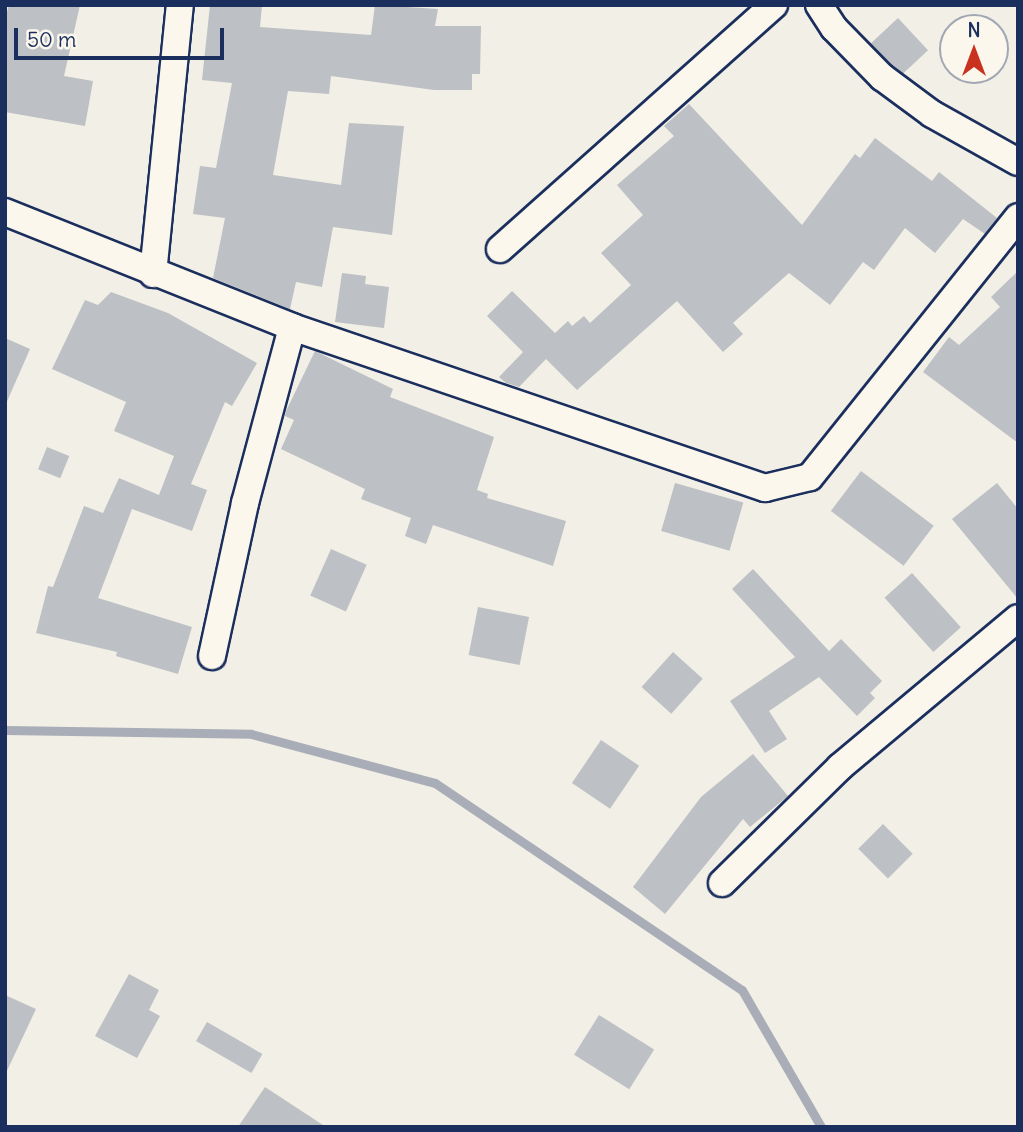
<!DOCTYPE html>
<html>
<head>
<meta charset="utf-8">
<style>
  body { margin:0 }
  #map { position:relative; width:1023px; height:1132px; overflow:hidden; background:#f2efe6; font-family:Delius,sans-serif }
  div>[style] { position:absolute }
  .stream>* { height:9px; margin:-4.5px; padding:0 4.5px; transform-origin:4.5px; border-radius:4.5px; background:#a9adb7 }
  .building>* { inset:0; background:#bdc0c4; transform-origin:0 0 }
  .roads { filter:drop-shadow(2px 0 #1b2f5e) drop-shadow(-2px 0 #1b2f5e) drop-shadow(0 2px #1b2f5e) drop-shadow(0 -2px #1b2f5e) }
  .street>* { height:26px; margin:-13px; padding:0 13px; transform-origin:13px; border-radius:13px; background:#fbf7ec }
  span { translate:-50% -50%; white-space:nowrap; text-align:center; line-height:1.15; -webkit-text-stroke:5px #fbf7ec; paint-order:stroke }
  .frame { position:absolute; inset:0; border:7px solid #1b2f5e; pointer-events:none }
  .north { position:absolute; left:939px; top:14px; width:70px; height:70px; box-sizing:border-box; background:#fbf7ec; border:2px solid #a1a7b3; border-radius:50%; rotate:0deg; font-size:19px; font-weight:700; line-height:28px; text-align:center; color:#1b2f5e }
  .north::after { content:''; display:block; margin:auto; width:24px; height:32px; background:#c8321e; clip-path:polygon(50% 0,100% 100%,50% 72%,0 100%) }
  .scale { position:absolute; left:14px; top:28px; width:210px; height:32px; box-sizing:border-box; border:4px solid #1b2f5e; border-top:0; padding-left:9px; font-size:21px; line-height:24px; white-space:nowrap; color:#1b2f5e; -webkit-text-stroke:5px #fbf7ec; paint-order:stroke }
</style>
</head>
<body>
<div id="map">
  <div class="stream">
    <i style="left:5px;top:730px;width:246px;rotate:0.9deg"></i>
    <i style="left:251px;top:734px;width:190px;rotate:14.9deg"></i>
    <i style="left:435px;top:783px;width:370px;rotate:34deg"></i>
    <i style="left:742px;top:990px;width:158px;rotate:60deg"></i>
  </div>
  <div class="building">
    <i style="clip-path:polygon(9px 5px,80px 5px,64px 76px,93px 81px,85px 126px,5px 112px,5px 19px)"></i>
    <i style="clip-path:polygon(210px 5px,262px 5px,260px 27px,371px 35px,375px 5px,438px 9px,435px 26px,481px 26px,480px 74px,472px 74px,472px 90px,434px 90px,331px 76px,329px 94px,288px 91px,273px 175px,341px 185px,349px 123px,404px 126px,392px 235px,333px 227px,322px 287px,296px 282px,290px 309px,213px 278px,225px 218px,193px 214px,200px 166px,216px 168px,232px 83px,202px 80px)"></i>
    <i style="left:898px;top:18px;width:44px;height:37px;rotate:47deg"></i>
    <i style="clip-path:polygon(689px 104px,802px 225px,855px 154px,860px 158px,875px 138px,932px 181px,939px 172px,997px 218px,985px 234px,963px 219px,935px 253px,905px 228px,874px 270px,863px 262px,830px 305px,789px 273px,733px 323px,743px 334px,723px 352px,677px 301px,577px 390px,546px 359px,519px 387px,506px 383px,499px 377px,523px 352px,487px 316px,512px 291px,555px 333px,568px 321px,572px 326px,584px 316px,590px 323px,631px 285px,601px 253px,643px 215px,617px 185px,674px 136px,664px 126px)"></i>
    <i style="clip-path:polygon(1018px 271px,1018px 443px,923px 372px,949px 337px,959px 345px,1000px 307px,991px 297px)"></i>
    <i style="clip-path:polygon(342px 273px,366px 276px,365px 284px,389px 287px,384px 328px,335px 322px)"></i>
    <i style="clip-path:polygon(111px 292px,168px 313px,257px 363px,232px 406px,225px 402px,191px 484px,207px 490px,192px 531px,132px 509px,98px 598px,192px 627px,178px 674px,116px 656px,117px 652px,36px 633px,48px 586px,53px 587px,84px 506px,103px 513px,119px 478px,159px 495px,174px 456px,114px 431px,126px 402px,52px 369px,85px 300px,98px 305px)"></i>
    <i style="clip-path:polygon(5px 338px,30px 349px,5px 406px)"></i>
    <i style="clip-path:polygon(315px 351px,393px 389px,390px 397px,494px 437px,477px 490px,488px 494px,487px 498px,566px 521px,553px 566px,433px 525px,426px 544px,405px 536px,411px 518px,361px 499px,365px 489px,281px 449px,294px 420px,285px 416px,286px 411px)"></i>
    <i style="left:47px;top:447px;width:24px;height:24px;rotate:22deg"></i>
    <i style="left:861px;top:471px;width:91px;height:50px;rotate:37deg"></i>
    <i style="left:675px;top:483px;width:71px;height:50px;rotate:16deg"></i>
    <i style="clip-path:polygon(997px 483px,1018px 509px,1018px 599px,952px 519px)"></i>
    <i style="left:331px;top:549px;width:39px;height:51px;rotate:24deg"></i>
    <i style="clip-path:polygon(753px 569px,829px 651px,841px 639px,882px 681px,870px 693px,875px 698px,857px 716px,819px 677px,769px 711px,787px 739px,765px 753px,730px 701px,795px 657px,732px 589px)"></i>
    <i style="left:912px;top:573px;width:73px;height:37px;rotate:48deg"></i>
    <i style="left:478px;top:607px;width:52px;height:49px;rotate:11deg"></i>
    <i style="left:673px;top:652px;width:40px;height:47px;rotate:42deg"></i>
    <i style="left:601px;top:740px;width:46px;height:52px;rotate:34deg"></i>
    <i style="clip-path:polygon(753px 754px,788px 796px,750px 827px,743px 819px,665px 914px,633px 887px,701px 797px)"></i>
    <i style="left:883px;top:824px;width:42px;height:35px;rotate:45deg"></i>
    <i style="clip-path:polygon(129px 974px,159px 990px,149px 1010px,160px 1016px,137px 1058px,95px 1036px)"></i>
    <i style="clip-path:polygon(5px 995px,36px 1009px,5px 1075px)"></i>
    <i style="left:599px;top:1015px;width:65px;height:47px;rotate:32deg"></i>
    <i style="left:207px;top:1022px;width:64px;height:22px;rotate:30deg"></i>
    <i style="clip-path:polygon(265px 1087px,326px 1127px,238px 1127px)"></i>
  </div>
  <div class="roads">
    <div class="street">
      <i style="left:819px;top:5px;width:27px;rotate:57deg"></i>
      <i style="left:834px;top:28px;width:69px;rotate:45.6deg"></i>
      <i style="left:882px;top:77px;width:62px;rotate:36.5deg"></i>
      <i style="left:932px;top:114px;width:98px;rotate:29.2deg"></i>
      <i style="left:5px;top:212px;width:309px;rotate:21.8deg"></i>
      <i style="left:292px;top:327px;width:500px;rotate:18.8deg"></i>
      <i style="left:765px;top:488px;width:46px;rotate:-13.7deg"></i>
      <i style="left:810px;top:477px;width:333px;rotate:-51.3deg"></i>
      <i style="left:500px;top:249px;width:367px;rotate:-41.7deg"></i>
      <i style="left:153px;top:274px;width:270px;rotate:-84.3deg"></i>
      <i style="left:212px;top:656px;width:157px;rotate:-77.8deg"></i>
      <i style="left:245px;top:503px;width:182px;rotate:-75deg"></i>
      <i style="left:722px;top:883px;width:165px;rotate:-44.5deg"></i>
      <i style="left:840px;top:767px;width:232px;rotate:-39.9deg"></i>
    </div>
  </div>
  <div class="frame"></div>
  <div class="north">N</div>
  <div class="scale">50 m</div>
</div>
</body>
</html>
